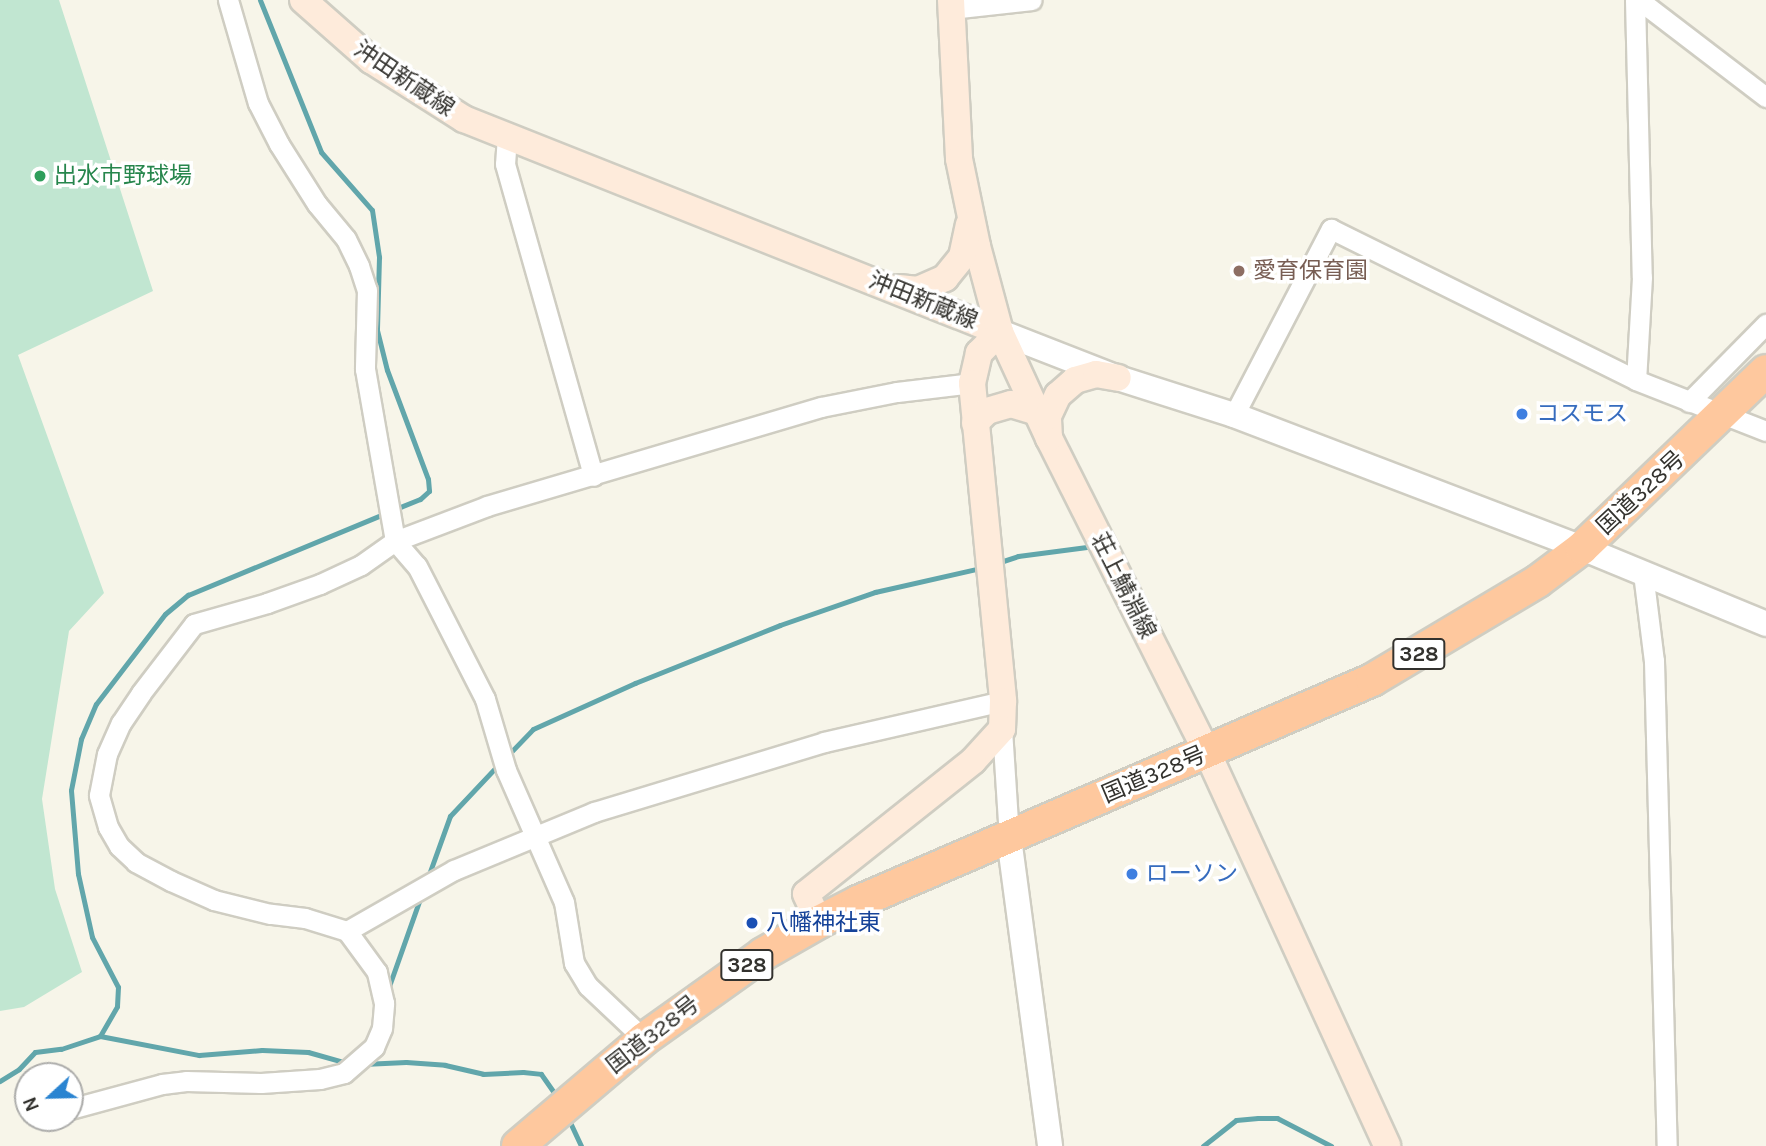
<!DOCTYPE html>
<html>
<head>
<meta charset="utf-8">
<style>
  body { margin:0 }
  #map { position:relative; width:1766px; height:1146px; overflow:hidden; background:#f7f5e9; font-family:Karla,"Noto Sans JP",sans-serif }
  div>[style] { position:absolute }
  .green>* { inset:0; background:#c1e6d1 }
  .stream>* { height:5px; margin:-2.5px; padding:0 2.5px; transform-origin:2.5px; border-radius:2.5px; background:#61a6ab }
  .roads { filter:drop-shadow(2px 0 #cfcdc2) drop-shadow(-2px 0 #cfcdc2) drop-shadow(0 2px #cfcdc2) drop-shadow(0 -2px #cfcdc2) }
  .minor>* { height:19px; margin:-9.5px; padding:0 9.5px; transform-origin:9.5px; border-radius:9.5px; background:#fff }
  .tertiary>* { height:24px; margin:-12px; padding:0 12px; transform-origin:12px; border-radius:12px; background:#fff }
  .secondary>* { height:26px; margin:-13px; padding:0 13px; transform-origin:13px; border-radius:13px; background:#feebdb }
  .trunk>* { height:32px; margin:-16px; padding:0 16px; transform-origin:16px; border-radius:16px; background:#fec89e }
  .dots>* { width:19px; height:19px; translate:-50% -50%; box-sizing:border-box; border:4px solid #fff; border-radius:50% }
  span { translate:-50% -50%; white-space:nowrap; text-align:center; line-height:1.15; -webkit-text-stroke:7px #fff; paint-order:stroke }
  .shield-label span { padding:2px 5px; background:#fff; border:2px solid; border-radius:5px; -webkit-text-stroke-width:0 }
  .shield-label { font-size:21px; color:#33322e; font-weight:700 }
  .street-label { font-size:23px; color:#33322e }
  .leisure-label { font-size:23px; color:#27864d }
  .left { translate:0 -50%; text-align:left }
  .education-label { font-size:23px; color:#785e54 }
  .shop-label { font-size:23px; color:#366cbe }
  .transit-label { font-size:23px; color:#164399 }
  .north { position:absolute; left:14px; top:1062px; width:70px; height:70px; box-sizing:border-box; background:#fff; border:2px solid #adadab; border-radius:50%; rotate:248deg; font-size:19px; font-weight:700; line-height:28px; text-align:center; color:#33322e }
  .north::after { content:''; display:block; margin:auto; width:24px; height:32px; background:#2a84d1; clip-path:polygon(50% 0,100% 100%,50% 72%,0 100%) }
</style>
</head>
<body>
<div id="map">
  <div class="green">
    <i style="clip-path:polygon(0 0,59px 0,153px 291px,18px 355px,104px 593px,69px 631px,42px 799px,55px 889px,82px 972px,24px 1007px,0 1011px)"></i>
  </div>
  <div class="stream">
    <i style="left:260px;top:0;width:164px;rotate:68.1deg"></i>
    <i style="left:321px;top:152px;width:77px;rotate:48.7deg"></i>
    <i style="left:372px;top:210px;width:48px;rotate:81.5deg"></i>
    <i style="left:379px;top:257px;width:73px;rotate:91.6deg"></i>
    <i style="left:377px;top:330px;width:41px;rotate:76deg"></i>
    <i style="left:387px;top:370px;width:116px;rotate:69.4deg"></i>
    <i style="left:428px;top:479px;width:12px;rotate:85deg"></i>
    <i style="left:429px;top:491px;width:12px;rotate:138deg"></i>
    <i style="left:420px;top:499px;width:27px;rotate:158deg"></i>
    <i style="left:997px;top:563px;width:22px;rotate:-18deg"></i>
    <i style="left:1018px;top:556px;width:77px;rotate:-7.5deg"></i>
    <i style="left:507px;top:756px;width:37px;rotate:-46deg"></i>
    <i style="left:533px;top:729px;width:112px;rotate:-24.3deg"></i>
    <i style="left:635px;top:683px;width:156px;rotate:-21.8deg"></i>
    <i style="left:780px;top:625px;width:101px;rotate:-19.2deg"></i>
    <i style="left:875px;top:592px;width:109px;rotate:-12.8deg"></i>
    <i style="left:428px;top:877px;width:65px;rotate:-70.2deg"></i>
    <i style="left:450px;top:816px;width:73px;rotate:-46.7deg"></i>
    <i style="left:388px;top:989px;width:99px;rotate:-70.5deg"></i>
    <i style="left:100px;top:1036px;width:34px;rotate:-60deg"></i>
    <i style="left:117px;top:1006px;width:19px;rotate:-87deg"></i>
    <i style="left:118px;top:987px;width:56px;rotate:-117.5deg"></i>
    <i style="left:92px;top:937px;width:65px;rotate:-102.5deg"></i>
    <i style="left:78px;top:874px;width:84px;rotate:-94.8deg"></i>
    <i style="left:71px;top:790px;width:52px;rotate:-78.9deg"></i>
    <i style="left:81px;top:739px;width:38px;rotate:-67deg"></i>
    <i style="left:96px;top:704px;width:113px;rotate:-52.5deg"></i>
    <i style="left:165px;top:614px;width:30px;rotate:-40deg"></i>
    <i style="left:188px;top:595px;width:214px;rotate:-22.5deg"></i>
    <i style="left:363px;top:1064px;width:43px;rotate:-2.7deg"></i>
    <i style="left:406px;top:1062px;width:39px;rotate:4deg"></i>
    <i style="left:445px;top:1065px;width:39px;rotate:13deg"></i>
    <i style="left:483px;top:1074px;width:40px;rotate:-2.9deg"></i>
    <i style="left:523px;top:1072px;width:18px;rotate:6deg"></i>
    <i style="left:541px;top:1074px;width:32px;rotate:55deg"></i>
    <i style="left:0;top:1081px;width:22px;rotate:-32deg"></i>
    <i style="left:19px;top:1069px;width:23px;rotate:-47deg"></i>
    <i style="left:35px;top:1052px;width:26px;rotate:-7deg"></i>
    <i style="left:61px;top:1049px;width:41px;rotate:-18.4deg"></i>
    <i style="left:100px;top:1036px;width:101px;rotate:10.9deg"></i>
    <i style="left:199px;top:1055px;width:63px;rotate:-4.5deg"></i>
    <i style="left:262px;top:1050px;width:46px;rotate:2.5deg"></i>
    <i style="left:308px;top:1052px;width:41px;rotate:15.8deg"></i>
    <i style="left:568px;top:1118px;width:31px;rotate:65deg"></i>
    <i style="left:1203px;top:1146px;width:42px;rotate:-38.2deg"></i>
    <i style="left:1236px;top:1120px;width:22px;rotate:-5deg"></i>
    <i style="left:1258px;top:1118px;width:19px"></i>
    <i style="left:1277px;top:1118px;width:61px;rotate:27.4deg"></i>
  </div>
  <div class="roads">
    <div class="minor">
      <i style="left:228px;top:0;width:107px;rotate:73.8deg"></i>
      <i style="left:258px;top:103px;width:46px;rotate:62.9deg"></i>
      <i style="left:279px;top:144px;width:71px;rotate:57.7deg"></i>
      <i style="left:317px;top:204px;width:45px;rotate:50.4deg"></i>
      <i style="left:346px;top:239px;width:30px;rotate:64deg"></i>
      <i style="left:359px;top:266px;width:25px;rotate:72deg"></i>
      <i style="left:367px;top:290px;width:79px;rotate:91.5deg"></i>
      <i style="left:365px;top:369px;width:175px;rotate:80.1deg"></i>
      <i style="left:395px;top:541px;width:33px;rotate:49deg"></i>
      <i style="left:417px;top:566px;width:149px;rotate:62.9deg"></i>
      <i style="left:485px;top:699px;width:74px;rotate:73.5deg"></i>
      <i style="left:506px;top:770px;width:144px;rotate:66.3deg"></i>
      <i style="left:564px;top:902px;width:62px;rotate:80.7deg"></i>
      <i style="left:574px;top:963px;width:27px;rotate:59deg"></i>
      <i style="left:588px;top:986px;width:77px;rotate:43.4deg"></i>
      <i style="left:1635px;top:0;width:277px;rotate:88.6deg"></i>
      <i style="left:1642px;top:277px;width:103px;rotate:93.3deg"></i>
      <i style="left:1639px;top:0;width:160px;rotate:37.4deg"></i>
      <i style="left:951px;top:9px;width:81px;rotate:-6.3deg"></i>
      <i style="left:507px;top:136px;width:28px;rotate:94deg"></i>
      <i style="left:505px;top:164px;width:324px;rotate:74.2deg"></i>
      <i style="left:1689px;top:402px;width:110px;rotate:-45.4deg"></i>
      <i style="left:1234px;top:415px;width:210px;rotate:-62.5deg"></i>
      <i style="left:1331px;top:229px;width:340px;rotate:26.3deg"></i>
      <i style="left:1636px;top:380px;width:140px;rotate:21.4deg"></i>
      <i style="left:1643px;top:573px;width:89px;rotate:82.9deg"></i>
      <i style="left:1654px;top:661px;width:485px;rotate:88.5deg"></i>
      <i style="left:1002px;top:729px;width:109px;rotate:86.3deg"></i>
      <i style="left:347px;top:931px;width:123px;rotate:-29.7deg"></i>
      <i style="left:454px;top:870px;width:152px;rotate:-22.5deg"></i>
      <i style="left:594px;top:812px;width:240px;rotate:-16.9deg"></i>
      <i style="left:824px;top:742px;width:184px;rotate:-12.9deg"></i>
      <i style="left:70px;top:1109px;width:95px;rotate:-15.2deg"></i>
      <i style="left:162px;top:1084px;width:24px;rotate:-7deg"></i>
      <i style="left:186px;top:1081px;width:75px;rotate:1.5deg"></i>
      <i style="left:261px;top:1083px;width:59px;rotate:-3.9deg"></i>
      <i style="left:320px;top:1079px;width:25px;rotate:-14deg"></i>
      <i style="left:344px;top:1073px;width:40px;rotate:-41deg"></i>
      <i style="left:374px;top:1047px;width:21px;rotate:-67deg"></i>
      <i style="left:382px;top:1028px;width:25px;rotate:-85deg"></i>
      <i style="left:384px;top:1003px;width:32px;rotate:-103deg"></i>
      <i style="left:377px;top:972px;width:51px;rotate:-126.2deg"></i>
      <i style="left:347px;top:931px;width:44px;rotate:-162.8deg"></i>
      <i style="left:305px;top:918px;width:35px;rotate:-173deg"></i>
      <i style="left:270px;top:914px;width:58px;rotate:-166deg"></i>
      <i style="left:214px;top:900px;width:47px;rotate:-156.2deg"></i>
      <i style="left:171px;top:881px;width:40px;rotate:-152deg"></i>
      <i style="left:136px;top:862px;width:23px;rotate:-137deg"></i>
      <i style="left:119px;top:846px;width:22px;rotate:-120deg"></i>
      <i style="left:108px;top:827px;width:33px;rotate:-106deg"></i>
      <i style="left:99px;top:795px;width:42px;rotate:-79deg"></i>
      <i style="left:107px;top:754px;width:34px;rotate:-66deg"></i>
      <i style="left:121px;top:723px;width:36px;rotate:-56deg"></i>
      <i style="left:141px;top:693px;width:87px;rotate:-52.5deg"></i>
      <i style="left:194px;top:624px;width:76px;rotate:-16deg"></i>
      <i style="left:267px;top:603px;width:56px;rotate:-19.7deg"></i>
      <i style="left:320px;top:584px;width:45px;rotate:-24.9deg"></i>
      <i style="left:361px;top:565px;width:42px;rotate:-35.2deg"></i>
      <i style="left:395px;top:541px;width:98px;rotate:-20.8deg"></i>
      <i style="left:487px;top:506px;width:348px;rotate:-16.5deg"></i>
      <i style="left:821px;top:407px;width:77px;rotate:-11.2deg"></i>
      <i style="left:897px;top:392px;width:76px;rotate:-6.8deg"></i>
    </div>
    <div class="tertiary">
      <i style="left:1000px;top:332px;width:127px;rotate:21.3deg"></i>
      <i style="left:1118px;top:378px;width:122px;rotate:17.7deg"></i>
      <i style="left:1234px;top:415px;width:373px;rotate:20.9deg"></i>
      <i style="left:1582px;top:548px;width:199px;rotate:22.4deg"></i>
      <i style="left:1009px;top:838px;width:311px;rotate:82.4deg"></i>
    </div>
    <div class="secondary">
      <i style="left:303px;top:0;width:91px;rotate:41.4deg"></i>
      <i style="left:371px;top:60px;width:110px;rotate:32.4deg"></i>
      <i style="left:464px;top:119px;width:577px;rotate:21.67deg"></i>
      <i style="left:1000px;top:332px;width:30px;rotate:135deg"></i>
      <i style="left:979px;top:353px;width:31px;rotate:103deg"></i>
      <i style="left:972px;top:383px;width:320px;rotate:84.4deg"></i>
      <i style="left:1003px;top:701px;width:28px;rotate:92deg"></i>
      <i style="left:1002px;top:729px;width:43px;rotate:132.2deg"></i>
      <i style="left:973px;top:761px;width:213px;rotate:141.5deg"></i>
      <i style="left:806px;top:894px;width:31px;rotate:65deg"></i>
      <i style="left:951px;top:0;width:159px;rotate:87.1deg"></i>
      <i style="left:959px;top:159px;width:89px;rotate:78.3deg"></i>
      <i style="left:977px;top:246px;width:89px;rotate:75deg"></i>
      <i style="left:1000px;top:332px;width:117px;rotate:65.2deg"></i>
      <i style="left:1049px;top:438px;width:352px;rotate:63.3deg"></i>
      <i style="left:1207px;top:752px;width:433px;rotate:65.4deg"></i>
      <i style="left:899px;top:288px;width:19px;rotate:6deg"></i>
      <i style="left:918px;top:290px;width:30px;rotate:-24deg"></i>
      <i style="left:945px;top:278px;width:27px;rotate:-51deg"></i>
      <i style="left:962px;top:257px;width:33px;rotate:-78deg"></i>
      <i style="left:975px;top:423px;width:17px;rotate:-45deg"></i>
      <i style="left:987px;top:411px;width:25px;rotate:-16deg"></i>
      <i style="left:1011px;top:404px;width:27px;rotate:17deg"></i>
      <i style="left:1049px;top:438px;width:22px;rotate:-93deg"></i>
      <i style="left:1048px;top:416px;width:23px;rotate:-65deg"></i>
      <i style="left:1058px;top:395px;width:23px;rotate:-41deg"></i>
      <i style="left:1075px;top:380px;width:22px;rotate:-16deg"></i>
      <i style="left:1096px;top:374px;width:22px;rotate:10deg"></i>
    </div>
    <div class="trunk">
      <i style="left:518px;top:1146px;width:165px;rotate:-40.3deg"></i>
      <i style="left:644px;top:1039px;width:146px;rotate:-35.5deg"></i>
      <i style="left:763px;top:954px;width:64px;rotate:-29.7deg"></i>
      <i style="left:819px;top:922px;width:44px;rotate:-27.1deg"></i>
      <i style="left:858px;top:902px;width:560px;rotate:-23.36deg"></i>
      <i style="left:1372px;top:680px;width:193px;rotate:-30.8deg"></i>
      <i style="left:1538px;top:581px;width:55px;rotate:-36.9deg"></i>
      <i style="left:1582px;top:548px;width:255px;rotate:-43.9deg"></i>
    </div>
  </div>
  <div class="dots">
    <i style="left:40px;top:176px;background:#2e9e5b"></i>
    <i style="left:1239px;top:271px;background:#8d6e63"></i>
    <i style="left:1522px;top:414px;background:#3f7fe0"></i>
    <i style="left:1132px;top:874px;background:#3f7fe0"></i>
    <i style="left:752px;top:923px;background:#1a4fb4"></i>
  </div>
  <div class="shield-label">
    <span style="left:1419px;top:654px">328</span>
    <span style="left:747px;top:965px">328</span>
  </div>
  <div class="street-label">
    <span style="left:404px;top:79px;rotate:34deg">沖田新蔵線</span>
    <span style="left:923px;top:301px;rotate:22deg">沖田新蔵線</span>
    <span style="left:1641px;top:493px;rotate:-43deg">国道328号</span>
    <span style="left:1123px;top:586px;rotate:63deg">荘上鯖淵線</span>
    <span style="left:1154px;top:775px;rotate:-23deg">国道328号</span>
    <span style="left:653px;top:1035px;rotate:-38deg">国道328号</span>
  </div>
  <div class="leisure-label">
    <span class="left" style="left:54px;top:176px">出水市野球場</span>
  </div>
  <div class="education-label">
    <span class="left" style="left:1253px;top:271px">愛育保育園</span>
  </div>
  <div class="shop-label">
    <span class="left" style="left:1536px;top:414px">コスモス</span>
    <span class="left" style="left:1146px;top:874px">ローソン</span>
  </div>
  <div class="transit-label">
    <span class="left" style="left:766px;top:923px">八幡神社東</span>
  </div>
  <div class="north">N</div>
</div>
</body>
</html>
